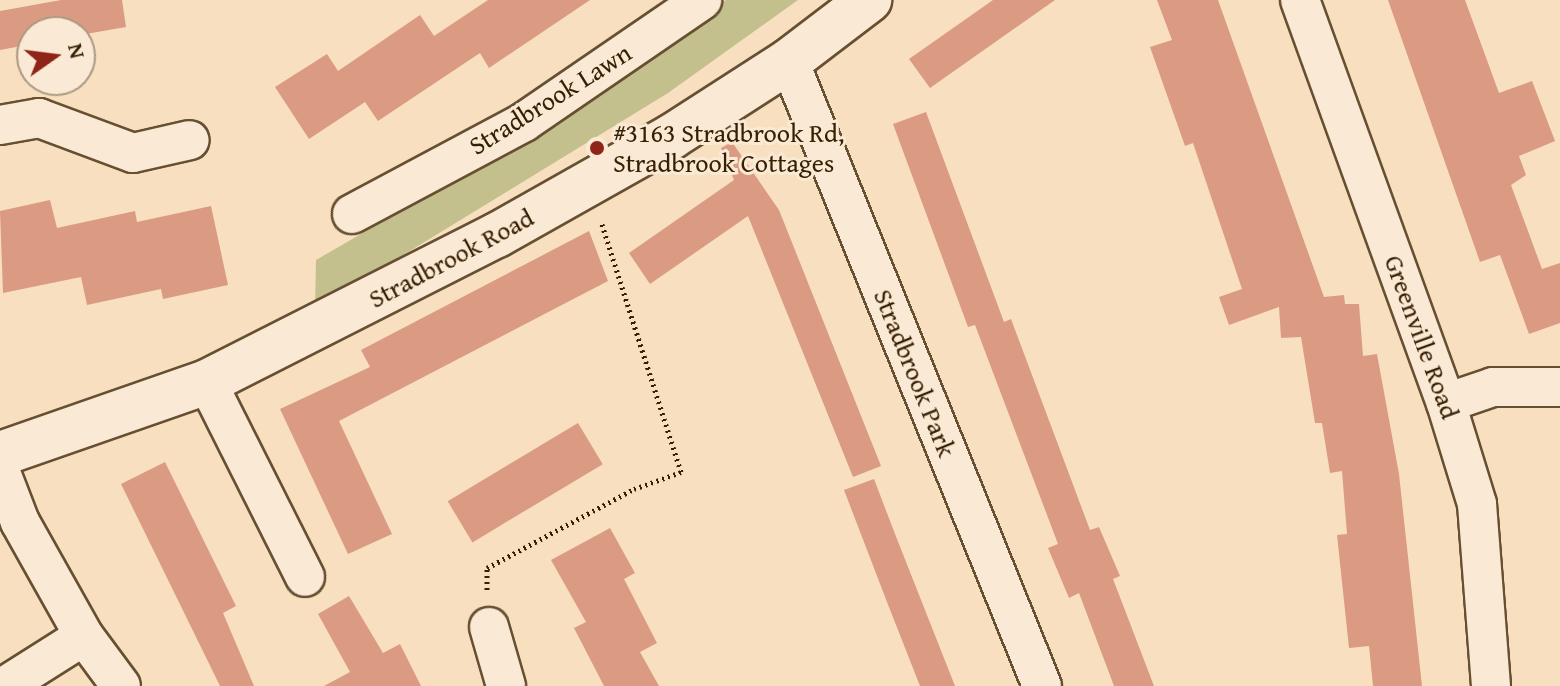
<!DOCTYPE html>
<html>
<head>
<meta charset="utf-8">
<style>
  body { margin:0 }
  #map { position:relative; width:1560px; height:686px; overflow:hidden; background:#f7dfbf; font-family:"Gentium Book Plus",serif }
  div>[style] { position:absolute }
  .green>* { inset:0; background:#c4c08d }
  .building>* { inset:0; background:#db9b82; transform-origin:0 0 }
  .path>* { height:5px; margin-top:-2.5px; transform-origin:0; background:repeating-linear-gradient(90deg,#371f03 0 2px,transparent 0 6px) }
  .roads { filter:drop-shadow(2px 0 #674f32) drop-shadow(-2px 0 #674f32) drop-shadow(0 2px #674f32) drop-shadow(0 -2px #674f32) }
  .street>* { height:38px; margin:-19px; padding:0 19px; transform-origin:19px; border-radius:19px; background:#faead5 }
  .secondary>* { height:44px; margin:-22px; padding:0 22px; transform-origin:22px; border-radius:22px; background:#faead5 }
  .dots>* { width:22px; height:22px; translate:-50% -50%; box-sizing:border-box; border:4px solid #faead5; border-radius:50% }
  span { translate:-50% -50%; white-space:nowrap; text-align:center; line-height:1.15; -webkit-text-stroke:6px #faead5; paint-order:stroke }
  .street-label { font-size:26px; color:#371f03 }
  .poi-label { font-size:26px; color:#371f03 }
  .left { translate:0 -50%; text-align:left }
  .north { position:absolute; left:16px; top:16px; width:80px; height:80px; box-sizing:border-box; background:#faead5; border:2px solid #ac9981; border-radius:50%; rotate:76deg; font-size:22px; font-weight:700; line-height:32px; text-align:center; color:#371f03 }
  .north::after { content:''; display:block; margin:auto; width:28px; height:36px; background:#8f2418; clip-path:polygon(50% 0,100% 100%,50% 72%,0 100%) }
</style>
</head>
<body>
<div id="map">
  <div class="green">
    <i style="clip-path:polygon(726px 0,798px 0,668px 93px,315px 309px,316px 260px,541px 130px)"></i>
  </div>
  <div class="building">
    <i style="clip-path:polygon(61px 0,122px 0,126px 27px,80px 35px,32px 32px,32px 44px,0 50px,0 11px)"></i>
    <i style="clip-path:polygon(488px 0,590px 0,489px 68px,480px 53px,378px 121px,365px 102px,309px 139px,275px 87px,327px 54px,338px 71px,420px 15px,434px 36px)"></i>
    <i style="clip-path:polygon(993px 0,1055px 0,930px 88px,909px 59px)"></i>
    <i style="clip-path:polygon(1157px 0,1218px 0,1324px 297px,1344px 295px,1345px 304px,1359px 304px,1363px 356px,1377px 354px,1399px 474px,1422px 686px,1373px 686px,1369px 646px,1349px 648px,1337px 535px,1347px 534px,1342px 471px,1330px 473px,1322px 423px,1315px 423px,1301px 337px,1281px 338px,1279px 307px,1229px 325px,1219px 297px,1242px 289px,1193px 143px,1185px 146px,1150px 47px,1172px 40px)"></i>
    <i style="clip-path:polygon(1388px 0,1465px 0,1499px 93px,1532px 81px,1555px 141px,1519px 156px,1526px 175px,1511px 185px,1542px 269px,1560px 263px,1560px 323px,1529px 334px,1500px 255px,1480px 262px)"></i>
    <i style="clip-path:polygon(926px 112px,1004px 322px,1011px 319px,1090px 530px,1099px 527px,1120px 576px,1113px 579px,1154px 686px,1114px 686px,1079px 593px,1069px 598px,1048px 548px,1058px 544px,975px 325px,968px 327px,893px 124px)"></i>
    <i style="clip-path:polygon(732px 142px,779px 210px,881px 466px,853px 477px,748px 216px,650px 284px,629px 253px,734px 180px,721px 148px)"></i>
    <i style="clip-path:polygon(50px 200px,57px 228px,135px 211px,137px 222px,211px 206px,228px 285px,163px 299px,161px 289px,87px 305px,81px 277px,3px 293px,0 211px)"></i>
    <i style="clip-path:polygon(589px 231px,608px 281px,339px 421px,392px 534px,348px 554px,280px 409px,370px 367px,361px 350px)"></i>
    <i style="left:578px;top:423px;width:48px;height:152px;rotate:59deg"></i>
    <i style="clip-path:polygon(165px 462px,236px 606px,223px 613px,254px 686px,220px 686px,121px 484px)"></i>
    <i style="clip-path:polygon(874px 479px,895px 534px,955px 686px,920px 686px,887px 602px,844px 490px)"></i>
    <i style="clip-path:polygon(610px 528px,635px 573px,624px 579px,657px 643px,640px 652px,659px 686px,604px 686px,574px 628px,586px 622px,551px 560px)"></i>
    <i style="clip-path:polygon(349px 596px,383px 653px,400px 644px,421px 686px,324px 686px,350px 672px,318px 614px)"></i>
  </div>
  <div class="path">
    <i style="left:487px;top:590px;width:22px;rotate:-90deg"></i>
    <i style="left:487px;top:568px;width:167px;rotate:-28.3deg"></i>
    <i style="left:634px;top:489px;width:50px;rotate:-19.9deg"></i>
    <i style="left:681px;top:472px;width:263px;rotate:-107.7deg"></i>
  </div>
  <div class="roads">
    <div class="street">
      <i style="left:1300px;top:0;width:429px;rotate:70.1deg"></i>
      <i style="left:1446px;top:403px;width:106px;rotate:72.9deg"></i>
      <i style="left:1477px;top:504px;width:183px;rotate:85.6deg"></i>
      <i style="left:789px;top:61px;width:674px;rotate:67.96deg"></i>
      <i style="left:0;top:125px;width:40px;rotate:-10deg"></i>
      <i style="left:39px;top:118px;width:100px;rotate:20.4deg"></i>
      <i style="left:133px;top:153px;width:58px;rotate:-12.8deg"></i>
      <i style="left:352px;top:214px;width:195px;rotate:-28.1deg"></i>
      <i style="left:524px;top:122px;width:216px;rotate:-34.4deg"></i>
      <i style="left:207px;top:382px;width:218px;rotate:63.3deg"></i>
      <i style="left:1446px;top:403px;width:50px;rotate:-18.8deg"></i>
      <i style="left:1493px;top:387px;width:67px"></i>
      <i style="left:0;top:470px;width:56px;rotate:69deg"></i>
      <i style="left:20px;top:522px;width:131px;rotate:60.7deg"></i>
      <i style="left:84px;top:636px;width:62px;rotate:53.5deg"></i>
      <i style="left:489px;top:627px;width:61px;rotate:73.9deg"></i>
      <i style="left:5px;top:686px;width:93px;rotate:-32.3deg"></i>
    </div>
    <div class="secondary">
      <i style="left:0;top:454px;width:219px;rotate:-19.2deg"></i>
      <i style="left:207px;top:382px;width:325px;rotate:-26.9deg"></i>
      <i style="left:497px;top:235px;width:200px;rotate:-29.4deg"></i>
      <i style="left:671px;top:137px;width:140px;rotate:-32.8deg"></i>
      <i style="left:789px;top:61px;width:101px;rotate:-37.3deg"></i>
    </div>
  </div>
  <div class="dots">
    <i style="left:597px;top:148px;background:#8f2418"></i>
  </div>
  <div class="street-label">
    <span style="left:550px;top:99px;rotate:-32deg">Stradbrook Lawn</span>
    <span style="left:451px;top:258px;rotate:-28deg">Stradbrook Road</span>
    <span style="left:1422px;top:337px;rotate:70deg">Greenville Road</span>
    <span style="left:915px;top:373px;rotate:68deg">Stradbrook Park</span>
  </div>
  <div class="poi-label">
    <span class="left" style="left:613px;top:148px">#3163 Stradbrook Rd,<br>Stradbrook Cottages</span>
  </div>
  <div class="north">N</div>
</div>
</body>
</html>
